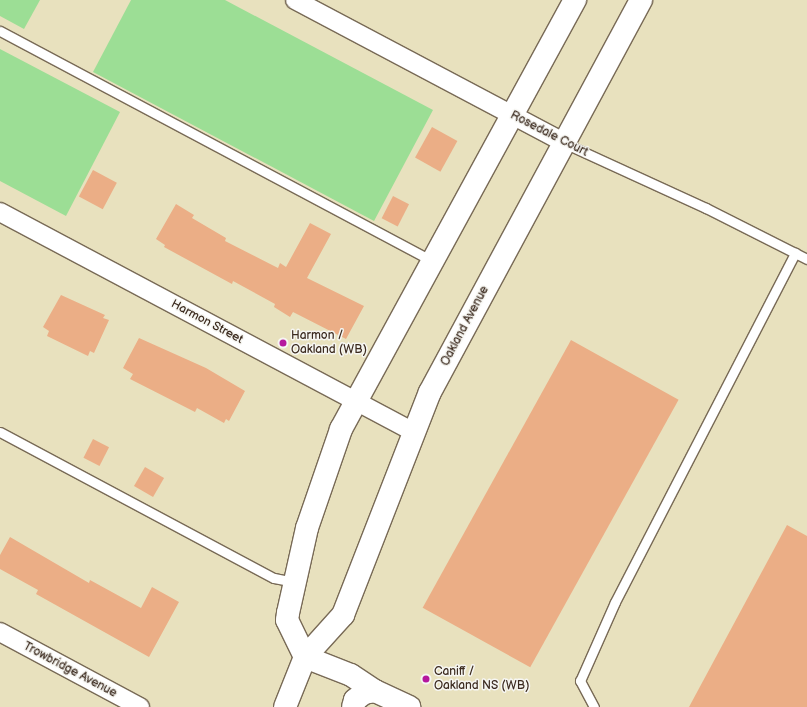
<!DOCTYPE html>
<html>
<head>
<meta charset="utf-8">
<style>
  body { margin:0 }
  #map { position:relative; width:807px; height:707px; overflow:hidden; background:#e8e1be; font-family:"Balsamiq Sans",sans-serif }
  div>[style] { position:absolute }
  .green>* { inset:0; background:#9cde95 }
  .building>* { inset:0; background:#ebae86; transform-origin:0 0 }
  .roads { filter:drop-shadow(1px 0 #786a56) drop-shadow(-1px 0 #786a56) drop-shadow(0 1px #786a56) drop-shadow(0 -1px #786a56) }
  .service>* { height:9px; margin:-4.5px; padding:0 4.5px; transform-origin:4.5px; border-radius:4.5px; background:#fff }
  .minor>* { height:18px; margin:-9px; padding:0 9px; transform-origin:9px; border-radius:9px; background:#fff }
  .tertiary>* { height:22px; margin:-11px; padding:0 11px; transform-origin:11px; border-radius:11px; background:#fff }
  .dots>* { width:11px; height:11px; translate:-50% -50%; box-sizing:border-box; border:2px solid #f6f6f2; border-radius:50% }
  span { translate:-50% -50%; white-space:nowrap; text-align:center; line-height:1.15; -webkit-text-stroke:3px #f6f6f2; paint-order:stroke }
  .street-label { font-size:12px; color:#3b2a1e }
  .poi-label { font-size:12px; color:#3b2a1e }
  .left { translate:0 -50%; text-align:left }
</style>
</head>
<body>
<div id="map">
  <div class="green">
    <i style="clip-path:polygon(0 0,40px 0,24px 29px,0 16px)"></i>
    <i style="clip-path:polygon(131px 0,225px 0,433px 110px,374px 221px,93px 72px)"></i>
    <i style="clip-path:polygon(0 49px,120px 112px,66px 216px,0 181px)"></i>
  </div>
  <div class="building">
    <i style="left:432px;top:127px;width:29px;height:35px;rotate:29deg"></i>
    <i style="left:93px;top:170px;width:27px;height:30px;rotate:28deg"></i>
    <i style="left:393px;top:196px;width:18px;height:25px;rotate:27deg"></i>
    <i style="clip-path:polygon(176px 204px,194px 215px,192px 218px,226px 238px,225px 241px,278px 268px,280px 263px,286px 267px,310px 223px,331px 234px,307px 278px,364px 306px,346px 339px,293px 312px,290px 317px,274px 307px,275px 304px,233px 281px,232px 284px,164px 247px,165px 245px,156px 239px)"></i>
    <i style="clip-path:polygon(61px 295px,105px 315px,103px 318px,109px 320px,94px 353px,90px 351px,88px 356px,47px 336px,49px 331px,43px 327px)"></i>
    <i style="clip-path:polygon(139px 338px,206px 368px,245px 391px,229px 421px,226px 419px,224px 423px,197px 408px,195px 412px,130px 379px,133px 374px,123px 368px)"></i>
    <i style="left:571px;top:340px;width:123px;height:306px;rotate:29deg"></i>
    <i style="left:93px;top:439px;width:18px;height:21px;rotate:27deg"></i>
    <i style="left:145px;top:467px;width:22px;height:22px;rotate:30deg"></i>
    <i style="clip-path:polygon(787px 525px,807px 536px,807px 707px,689px 707px)"></i>
    <i style="clip-path:polygon(10px 537px,89px 583px,90px 580px,141px 608px,152px 587px,179px 602px,149px 657px,36px 594px,38px 590px,0 569px,0 555px)"></i>
  </div>
  <div class="roads">
    <div class="service">
      <i style="left:0;top:31px;width:490px;rotate:28deg"></i>
      <i style="left:564px;top:143px;width:156px;rotate:24.6deg"></i>
      <i style="left:706px;top:208px;width:113px;rotate:26.8deg"></i>
      <i style="left:0;top:432px;width:310px;rotate:28.1deg"></i>
      <i style="left:274px;top:578px;width:20px;rotate:11deg"></i>
      <i style="left:594px;top:707px;width:30px;rotate:-118deg"></i>
      <i style="left:580px;top:681px;width:86px;rotate:-66.1deg"></i>
      <i style="left:615px;top:602px;width:393px;rotate:-62.7deg"></i>
    </div>
    <div class="minor">
      <i style="left:295px;top:0;width:303px;rotate:27.9deg"></i>
      <i style="left:0;top:212px;width:469px;rotate:28deg"></i>
      <i style="left:0;top:632px;width:159px;rotate:28.2deg"></i>
    </div>
    <div class="tertiary">
      <i style="left:305px;top:657px;width:41px;rotate:-115.9deg"></i>
      <i style="left:287px;top:620px;width:7px;rotate:-82deg"></i>
      <i style="left:288px;top:613px;width:87px;rotate:-77.4deg"></i>
      <i style="left:307px;top:528px;width:105px;rotate:-71deg"></i>
      <i style="left:341px;top:429px;width:489px;rotate:-61.4deg"></i>
      <i style="left:305px;top:657px;width:49px;rotate:21.4deg"></i>
      <i style="left:351px;top:675px;width:29px;rotate:34deg"></i>
      <i style="left:375px;top:691px;width:38px;rotate:25deg"></i>
      <i style="left:285px;top:707px;width:54px;rotate:-68.2deg"></i>
      <i style="left:305px;top:657px;width:57px;rotate:-47.9deg"></i>
      <i style="left:343px;top:615px;width:239px;rotate:-68.7deg"></i>
      <i style="left:430px;top:392px;width:445px;rotate:-61.7deg"></i>
      <i style="left:353px;top:707px;width:7px;rotate:-74deg"></i>
      <i style="left:355px;top:700px;width:11px;rotate:-38deg"></i>
      <i style="left:364px;top:693px;width:11px;rotate:-10deg"></i>
    </div>
  </div>
  <div class="dots">
    <i style="left:283px;top:343px;background:#b5179e"></i>
    <i style="left:426px;top:679px;background:#b5179e"></i>
  </div>
  <div class="street-label">
    <span style="left:549px;top:134px;rotate:27deg">Rosedale Court</span>
    <span style="left:207px;top:322px;rotate:28deg">Harmon Street</span>
    <span style="left:465px;top:326px;rotate:-62deg">Oakland Avenue</span>
    <span style="left:70px;top:670px;rotate:28deg">Trowbridge Avenue</span>
  </div>
  <div class="poi-label">
    <span class="left" style="left:291px;top:343px">Harmon /<br>Oakland (WB)</span>
    <span class="left" style="left:434px;top:679px">Caniff /<br>Oakland NS (WB)</span>
  </div>
</div>
</body>
</html>
